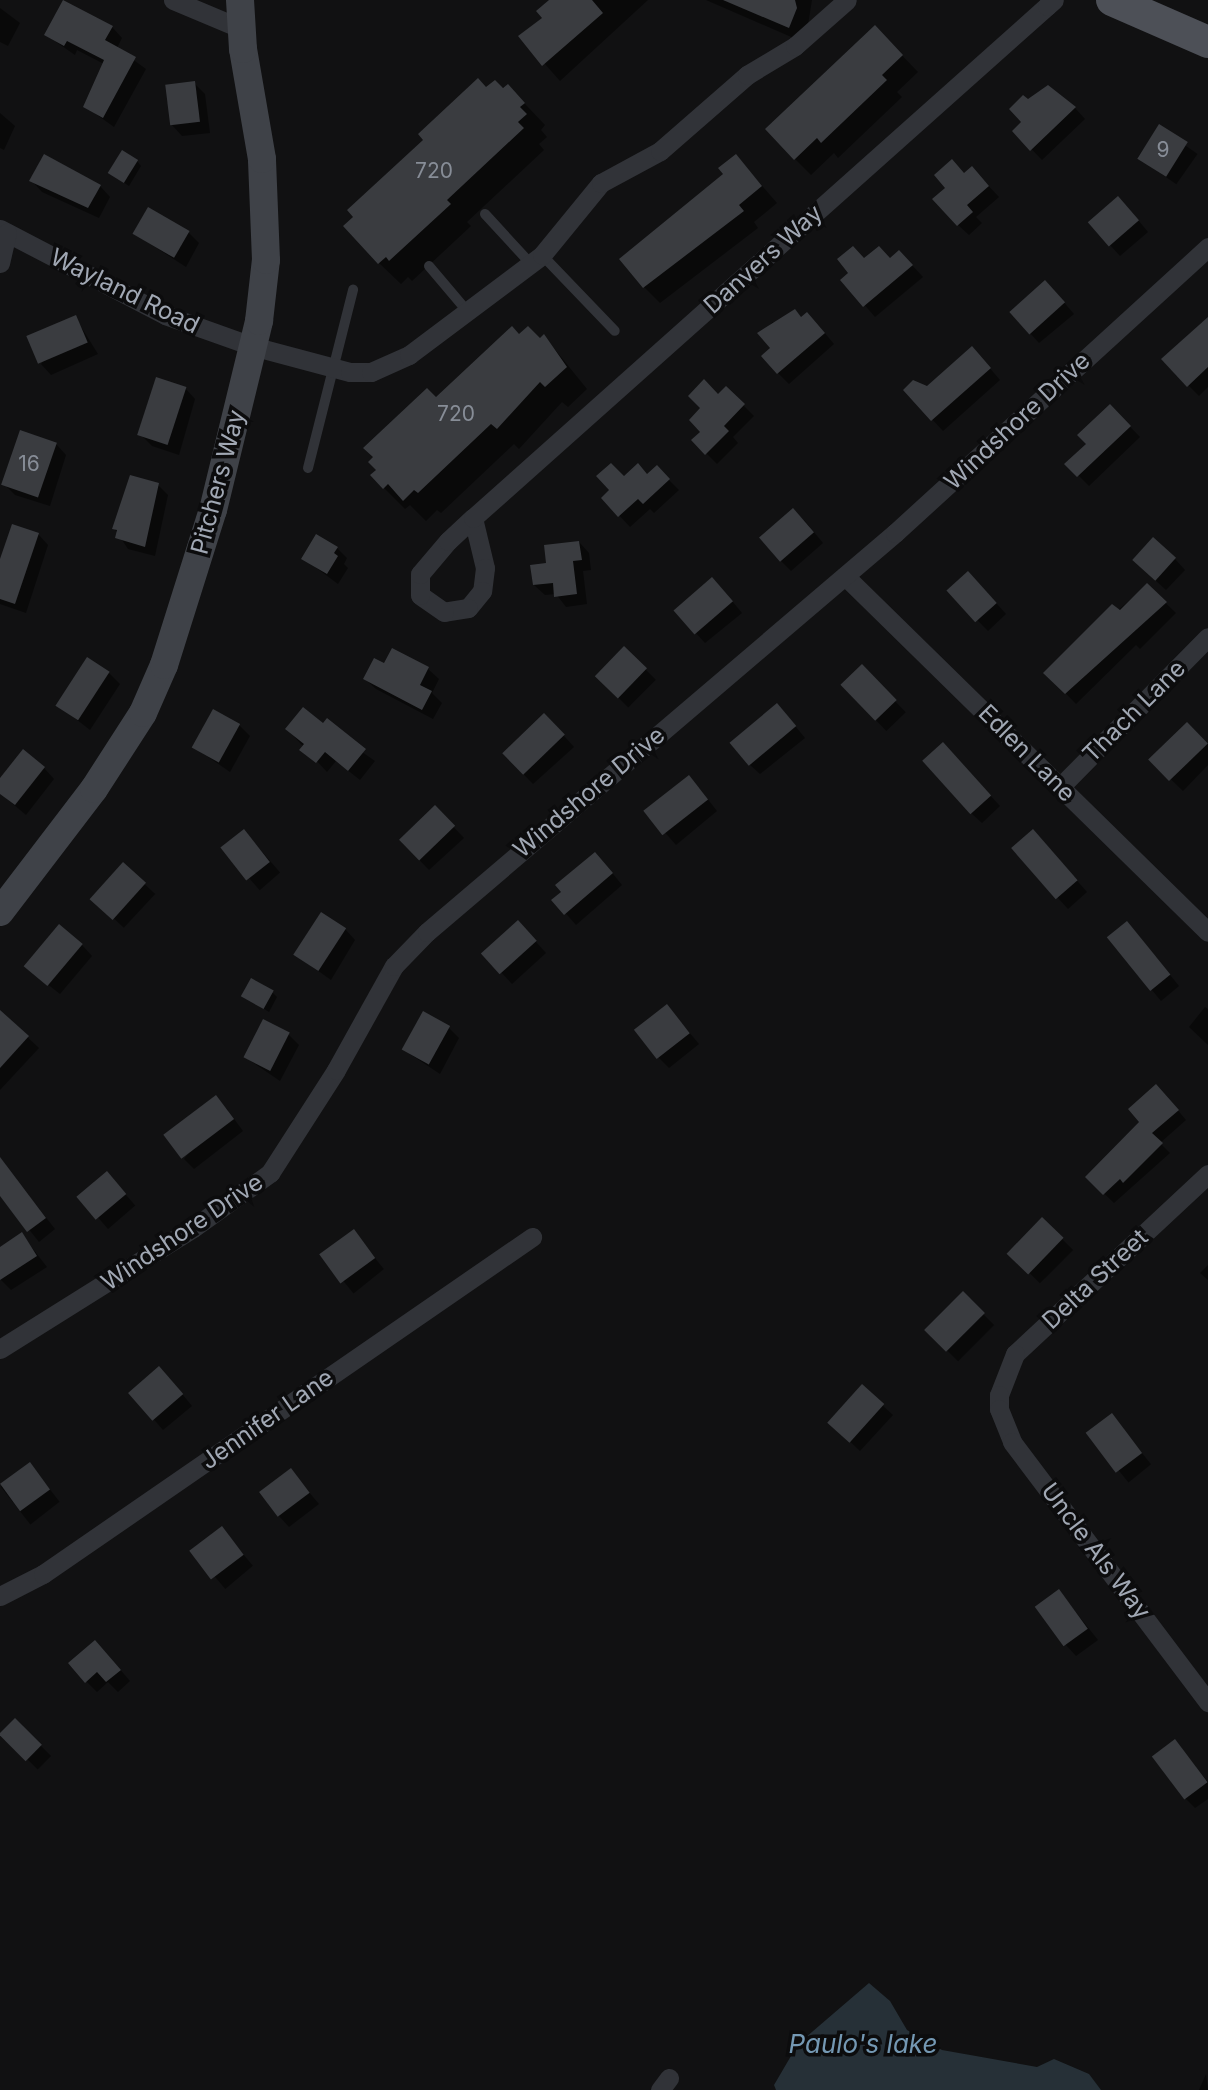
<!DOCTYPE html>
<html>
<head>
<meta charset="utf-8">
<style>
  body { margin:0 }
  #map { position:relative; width:1208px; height:2090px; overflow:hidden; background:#111112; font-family:Inter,sans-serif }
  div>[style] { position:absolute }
  .water>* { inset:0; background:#263037 }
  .shadow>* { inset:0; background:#0007; transform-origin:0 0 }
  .building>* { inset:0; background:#3a3c40; transform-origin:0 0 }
  .lane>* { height:10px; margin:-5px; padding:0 5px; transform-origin:5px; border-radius:5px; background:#313338 }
  .street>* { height:19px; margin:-9.5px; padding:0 9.5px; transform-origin:9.5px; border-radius:9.5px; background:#313338 }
  .secondary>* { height:28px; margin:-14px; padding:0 14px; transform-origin:14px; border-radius:14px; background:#3f4248 }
  .primary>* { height:32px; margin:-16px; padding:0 16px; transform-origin:16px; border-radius:16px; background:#4d5057 }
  span { translate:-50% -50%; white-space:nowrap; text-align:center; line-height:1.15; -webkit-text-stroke:7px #0c0c0d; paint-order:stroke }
  .number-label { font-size:21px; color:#878d97 }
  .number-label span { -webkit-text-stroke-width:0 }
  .street-label { font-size:24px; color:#a1a8b4 }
  .water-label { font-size:26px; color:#7498b3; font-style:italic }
</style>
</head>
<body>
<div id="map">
  <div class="water">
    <i style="clip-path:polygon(869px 1983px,890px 2001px,907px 2030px,942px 2050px,1037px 2067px,1054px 2059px,1089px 2074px,1101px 2090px,776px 2090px,774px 2085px,798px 2044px)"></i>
  </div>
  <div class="shadow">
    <i style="clip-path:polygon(552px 0,648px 0,560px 81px,521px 37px,544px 18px)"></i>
    <i style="clip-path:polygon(706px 0,812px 0,805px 43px)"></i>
    <i style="clip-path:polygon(0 8px,20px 23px,8px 46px,0 42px)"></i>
    <i style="clip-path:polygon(112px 27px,122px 38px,117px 48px,146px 69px,114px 127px,86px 107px,104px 64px,77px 50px,75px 55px,46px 35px)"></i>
    <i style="clip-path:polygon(891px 44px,918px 72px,897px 92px,902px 97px,838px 158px,834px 153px,811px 175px,795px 159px)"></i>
    <i style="clip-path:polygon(194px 83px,205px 94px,210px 133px,182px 136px,172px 125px)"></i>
    <i style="clip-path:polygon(508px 86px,545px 125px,541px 130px,547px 137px,539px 144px,544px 150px,467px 222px,471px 226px,412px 281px,408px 277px,401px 284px,379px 263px,487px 90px)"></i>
    <i style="clip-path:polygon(1028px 101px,1075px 108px,1085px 119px,1042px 160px,1014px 131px,1023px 122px)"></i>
    <i style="clip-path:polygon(0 113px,15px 126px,4px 150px,0 148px)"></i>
    <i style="left:1159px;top:127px;width:47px;height:37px;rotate:35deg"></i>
    <i style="clip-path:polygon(736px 156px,777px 203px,754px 222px,758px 228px,660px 303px,644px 287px)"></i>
    <i style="clip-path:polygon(137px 161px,141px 166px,129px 186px,110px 173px)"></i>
    <i style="clip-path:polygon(964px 175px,982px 179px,999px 197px,976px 217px,982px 223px,969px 235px,958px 225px)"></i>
    <i style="clip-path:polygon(32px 181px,100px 186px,110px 197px,99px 218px,42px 192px)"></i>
    <i style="clip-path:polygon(1129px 209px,1148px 232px,1120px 256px,1110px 245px)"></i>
    <i style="clip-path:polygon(189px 233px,199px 243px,186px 267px,135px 234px)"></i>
    <i style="clip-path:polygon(864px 260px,910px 263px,923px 277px,875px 317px,843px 280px)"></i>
    <i style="clip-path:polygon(1055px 292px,1074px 314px,1039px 343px,1010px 311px)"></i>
    <i style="clip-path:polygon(75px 317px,98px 354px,51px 375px,41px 364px)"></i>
    <i style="clip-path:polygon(802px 319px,818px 325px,834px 344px,789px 384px,778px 373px,773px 348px,760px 334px,773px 322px,777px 327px)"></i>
    <i style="clip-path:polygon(1208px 319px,1208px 387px,1199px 396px,1188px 385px)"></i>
    <i style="clip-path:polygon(544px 336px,587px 389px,568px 407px,562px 402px,519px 449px,514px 444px,441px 513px,437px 510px,426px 521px,410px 505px,405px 509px,384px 488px,436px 399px,520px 337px,540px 340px)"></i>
    <i style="clip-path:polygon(982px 359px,1000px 380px,943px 431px,905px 390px,927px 388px)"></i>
    <i style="clip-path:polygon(185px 388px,195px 399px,179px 455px,152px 446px,142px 436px)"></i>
    <i style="clip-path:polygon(726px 388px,754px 416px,733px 437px,738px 443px,717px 464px,693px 440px,702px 432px,703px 408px)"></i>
    <i style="clip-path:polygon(1110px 406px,1140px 437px,1089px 486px,1067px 464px,1088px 444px)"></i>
    <i style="clip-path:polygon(56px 444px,66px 455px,50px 506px,15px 495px,4px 484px)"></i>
    <i style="clip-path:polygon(648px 476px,667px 478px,679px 490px,654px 513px,650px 509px,630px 527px,603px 498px,624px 478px)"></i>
    <i style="clip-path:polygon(158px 485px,168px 495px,155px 556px,128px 549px,114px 528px)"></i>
    <i style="clip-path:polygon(804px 520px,823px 543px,791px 571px,781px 561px)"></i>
    <i style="clip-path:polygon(38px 534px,48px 545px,26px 613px,0 604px,0 564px)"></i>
    <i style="clip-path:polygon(579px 542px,589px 553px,591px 570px,583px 571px,587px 604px,566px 607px,556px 594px,545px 595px,534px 585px,548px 564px)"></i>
    <i style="clip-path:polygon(337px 548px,347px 558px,344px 564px,348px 568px,338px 584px,303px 558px)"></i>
    <i style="clip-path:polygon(1175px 559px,1185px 570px,1166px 590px,1144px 570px)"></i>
    <i style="clip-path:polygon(979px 584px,1006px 614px,988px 631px,949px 591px)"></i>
    <i style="clip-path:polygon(1147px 585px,1176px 613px,1140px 649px,1136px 645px,1076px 704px,1046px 673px)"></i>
    <i style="clip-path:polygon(723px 590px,742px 613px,705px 643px,675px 610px)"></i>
    <i style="left:624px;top:648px;width:45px;height:39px;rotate:45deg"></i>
    <i style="clip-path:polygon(385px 666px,428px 669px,439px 679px,432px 693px,442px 703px,433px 719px,376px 689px,365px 679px)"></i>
    <i style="left:862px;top:667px;width:63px;height:27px;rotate:46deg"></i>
    <i style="clip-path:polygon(109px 673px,120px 684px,90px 730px,58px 705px)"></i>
    <i style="clip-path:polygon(787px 716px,805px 738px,760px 774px,749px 764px)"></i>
    <i style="clip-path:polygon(1187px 724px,1208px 744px,1208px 765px,1183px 791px,1152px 761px)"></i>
    <i style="clip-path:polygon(239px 725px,250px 736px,230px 772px,194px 747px)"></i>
    <i style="clip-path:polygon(323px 725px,375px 761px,360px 780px,336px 761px,327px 772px,287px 729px)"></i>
    <i style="clip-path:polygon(555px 726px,574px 747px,533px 784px,503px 753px)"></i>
    <i style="clip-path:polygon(953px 755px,1000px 806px,982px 823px,971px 813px)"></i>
    <i style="clip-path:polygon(44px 768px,54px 779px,26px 815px,0 793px,0 781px)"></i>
    <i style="clip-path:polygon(699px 788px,717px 811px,676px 845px,647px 812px)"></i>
    <i style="clip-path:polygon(445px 818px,464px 838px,429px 870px,400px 840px)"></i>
    <i style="left:244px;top:831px;width:55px;height:27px;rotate:49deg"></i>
    <i style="clip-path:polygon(1043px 842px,1087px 892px,1068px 909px,1058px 898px)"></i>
    <i style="left:123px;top:864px;width:44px;height:46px;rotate:43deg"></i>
    <i style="clip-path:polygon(605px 864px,622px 885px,576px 925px,554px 900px)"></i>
    <i style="clip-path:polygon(345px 929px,355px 940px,331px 980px,296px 955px)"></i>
    <i style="clip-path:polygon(528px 933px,546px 953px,512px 984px,484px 954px)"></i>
    <i style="clip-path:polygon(1137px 934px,1179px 986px,1161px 1001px,1109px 938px)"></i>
    <i style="clip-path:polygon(82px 945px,92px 956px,60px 994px,37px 976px)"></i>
    <i style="clip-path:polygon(273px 993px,277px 997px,269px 1012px,243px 995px)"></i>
    <i style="clip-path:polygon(667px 1006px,699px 1044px,669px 1068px,659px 1058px)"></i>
    <i style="clip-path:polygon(1205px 1007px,1208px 1009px,1208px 1045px,1189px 1027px)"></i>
    <i style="clip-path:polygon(8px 1019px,39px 1048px,0 1090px,0 1028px)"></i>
    <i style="clip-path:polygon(449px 1028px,459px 1038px,440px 1074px,404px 1050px)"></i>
    <i style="clip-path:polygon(289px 1035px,299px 1045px,280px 1081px,245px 1057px)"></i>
    <i style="clip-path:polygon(1165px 1095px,1186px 1120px,1160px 1143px,1170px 1153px,1114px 1203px,1087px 1177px)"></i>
    <i style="clip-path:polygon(226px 1108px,243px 1131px,194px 1169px,184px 1159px)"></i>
    <i style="clip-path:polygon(7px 1168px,55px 1229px,39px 1242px,0 1193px,0 1173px)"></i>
    <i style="left:107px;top:1173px;width:43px;height:36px;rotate:49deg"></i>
    <i style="left:1042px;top:1219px;width:44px;height:47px;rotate:45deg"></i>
    <i style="left:353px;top:1231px;width:49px;height:39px;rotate:51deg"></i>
    <i style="clip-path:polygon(22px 1235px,47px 1267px,11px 1290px,0 1279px,0 1249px)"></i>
    <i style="clip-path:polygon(1208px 1265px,1208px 1280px,1200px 1273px)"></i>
    <i style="left:963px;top:1294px;width:44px;height:51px;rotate:45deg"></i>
    <i style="clip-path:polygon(169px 1378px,192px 1406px,163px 1430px,130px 1392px)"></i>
    <i style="clip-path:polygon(882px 1405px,893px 1415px,860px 1451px,840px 1432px)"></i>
    <i style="left:1112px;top:1416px;width:62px;height:29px;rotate:51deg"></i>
    <i style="left:30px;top:1464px;width:48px;height:37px;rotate:52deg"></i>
    <i style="clip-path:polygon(291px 1471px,319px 1504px,289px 1527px,279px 1516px)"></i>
    <i style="left:222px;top:1529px;width:48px;height:36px;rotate:50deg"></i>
    <i style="clip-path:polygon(1059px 1591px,1098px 1640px,1076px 1656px,1066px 1645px)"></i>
    <i style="clip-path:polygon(105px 1652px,130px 1681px,118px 1692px,108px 1682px,97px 1692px,86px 1681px)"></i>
    <i style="left:15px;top:1720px;width:51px;height:19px;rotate:45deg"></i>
    <i style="clip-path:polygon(1175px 1741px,1208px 1782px,1208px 1799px,1195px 1808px,1185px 1798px)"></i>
    <i style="clip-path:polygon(1206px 2074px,1208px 2090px,1199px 2090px)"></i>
  </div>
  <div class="building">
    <i style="clip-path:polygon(63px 0,113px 26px,105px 40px,136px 57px,103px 118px,83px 107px,104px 60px,67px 41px,64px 46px,44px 35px)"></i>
    <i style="clip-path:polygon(549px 0,592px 0,603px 13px,542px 66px,518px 36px,542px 18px,536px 11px)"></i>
    <i style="clip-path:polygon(723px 0,795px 0,797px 8px,789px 28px)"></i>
    <i style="clip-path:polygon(875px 25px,903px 55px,882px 75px,887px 80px,821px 143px,817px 138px,794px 160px,765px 129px)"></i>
    <i style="clip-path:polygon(478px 78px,486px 87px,495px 80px,503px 88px,508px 84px,525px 103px,520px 107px,527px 114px,518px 122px,524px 128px,447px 200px,451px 204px,389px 261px,386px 257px,378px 264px,343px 226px,353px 217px,347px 210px,423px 140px,418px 134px)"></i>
    <i style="left:195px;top:81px;width:41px;height:30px;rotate:83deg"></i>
    <i style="clip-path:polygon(1048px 85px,1076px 107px,1030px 151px,1012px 131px,1021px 122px,1009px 109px,1023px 95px,1028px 99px)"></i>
    <i style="left:1159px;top:124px;width:34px;height:41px;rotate:32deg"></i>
    <i style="left:122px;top:150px;width:19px;height:27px;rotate:32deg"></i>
    <i style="clip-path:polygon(44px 154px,101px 185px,88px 208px,29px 181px)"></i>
    <i style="clip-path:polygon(736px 154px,762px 186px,739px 205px,744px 211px,643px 288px,619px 259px,723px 174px,718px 168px)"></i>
    <i style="clip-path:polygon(952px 159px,964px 173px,972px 166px,989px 186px,967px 205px,973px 212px,957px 226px,932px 199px,945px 188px,934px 175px)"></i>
    <i style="left:1118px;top:196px;width:32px;height:40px;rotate:49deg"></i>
    <i style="left:148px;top:207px;width:48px;height:31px;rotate:30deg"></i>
    <i style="clip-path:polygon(853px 246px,864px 258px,879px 246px,890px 258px,899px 250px,913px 265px,863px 307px,840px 280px,848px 273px,837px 259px)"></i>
    <i style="left:1045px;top:280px;width:30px;height:48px;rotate:48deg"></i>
    <i style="clip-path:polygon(795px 309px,801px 317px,807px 312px,825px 333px,777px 374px,761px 356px,770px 348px,757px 333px)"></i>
    <i style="left:76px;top:315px;width:30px;height:54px;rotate:67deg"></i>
    <i style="clip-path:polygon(1208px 317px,1208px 367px,1187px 387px,1161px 359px)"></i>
    <i style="clip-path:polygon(512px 326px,519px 334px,528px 326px,540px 338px,544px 334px,567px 367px,545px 387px,540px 382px,497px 429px,491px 424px,418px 493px,414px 490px,403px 501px,388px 484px,383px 489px,370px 475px,376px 470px,368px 462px,373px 457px,363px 448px,427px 388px,436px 397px)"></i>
    <i style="clip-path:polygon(972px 346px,991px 368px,931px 421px,903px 390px,913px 380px,927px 386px)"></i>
    <i style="left:156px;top:377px;width:32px;height:61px;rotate:18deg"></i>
    <i style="clip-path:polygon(704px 379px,718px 394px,726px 386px,745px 404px,724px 426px,729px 431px,705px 455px,691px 440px,700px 432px,689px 420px,700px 408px,688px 396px)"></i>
    <i style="clip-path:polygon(1110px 404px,1131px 426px,1077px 477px,1064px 464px,1086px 444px,1077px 435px)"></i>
    <i style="left:20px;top:430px;width:39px;height:58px;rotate:19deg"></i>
    <i style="clip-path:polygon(611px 463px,624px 476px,638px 463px,647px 474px,657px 465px,670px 479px,643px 504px,638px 499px,618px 517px,601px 498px,609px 490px,596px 476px)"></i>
    <i style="clip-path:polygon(130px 475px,159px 483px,145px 547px,115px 538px,117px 530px,112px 529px)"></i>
    <i style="left:793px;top:508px;width:32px;height:45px;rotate:49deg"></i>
    <i style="clip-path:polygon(12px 524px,39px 533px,15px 604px,0 599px,0 559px)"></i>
    <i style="clip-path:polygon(316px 534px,338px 547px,334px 553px,338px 556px,327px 574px,301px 559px)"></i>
    <i style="left:1153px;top:537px;width:31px;height:31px;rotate:42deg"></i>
    <i style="clip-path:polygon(579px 541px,582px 560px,573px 561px,577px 594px,554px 597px,553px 583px,533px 585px,530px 565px,546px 563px,544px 545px)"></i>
    <i style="left:968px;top:571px;width:43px;height:29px;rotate:48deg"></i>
    <i style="left:712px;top:577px;width:32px;height:51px;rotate:49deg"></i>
    <i style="clip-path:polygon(1147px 583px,1167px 602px,1065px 694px,1043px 673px,1112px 604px,1120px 610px)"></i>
    <i style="left:624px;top:646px;width:32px;height:42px;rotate:44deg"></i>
    <i style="clip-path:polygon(392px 648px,429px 667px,420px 685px,432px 691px,422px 710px,363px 679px,374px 658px,384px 663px)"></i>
    <i style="left:87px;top:657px;width:27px;height:58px;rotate:33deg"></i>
    <i style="left:862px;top:664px;width:50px;height:30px;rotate:46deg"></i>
    <i style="left:777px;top:703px;width:30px;height:62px;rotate:50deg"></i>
    <i style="clip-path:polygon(303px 707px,323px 723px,327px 718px,366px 749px,348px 771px,325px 752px,316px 763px,299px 750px,304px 744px,285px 729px)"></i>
    <i style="left:213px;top:709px;width:31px;height:44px;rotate:29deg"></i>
    <i style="left:544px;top:713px;width:30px;height:58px;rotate:46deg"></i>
    <i style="left:1187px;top:722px;width:30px;height:54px;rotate:46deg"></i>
    <i style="left:943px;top:742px;width:72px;height:28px;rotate:48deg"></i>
    <i style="clip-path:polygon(23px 749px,45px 767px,15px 805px,0 794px,0 778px)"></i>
    <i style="left:689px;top:775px;width:31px;height:58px;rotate:52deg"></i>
    <i style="left:435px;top:805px;width:29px;height:50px;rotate:46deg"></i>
    <i style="left:244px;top:829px;width:42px;height:30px;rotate:52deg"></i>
    <i style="left:1033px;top:829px;width:68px;height:29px;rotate:49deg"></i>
    <i style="clip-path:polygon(595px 852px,613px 873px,564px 915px,551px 900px,561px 892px,555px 885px)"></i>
    <i style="left:123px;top:862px;width:31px;height:50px;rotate:42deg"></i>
    <i style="left:321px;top:912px;width:30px;height:51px;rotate:33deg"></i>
    <i style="left:518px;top:920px;width:28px;height:50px;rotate:48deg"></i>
    <i style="left:1127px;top:921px;width:69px;height:26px;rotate:51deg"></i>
    <i style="left:59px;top:924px;width:31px;height:55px;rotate:40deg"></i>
    <i style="left:251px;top:978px;width:26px;height:21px;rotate:29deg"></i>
    <i style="left:667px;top:1004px;width:37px;height:42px;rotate:52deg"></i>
    <i style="clip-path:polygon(0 1010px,29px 1036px,0 1068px)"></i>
    <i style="left:423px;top:1011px;width:31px;height:44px;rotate:29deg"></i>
    <i style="left:263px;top:1019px;width:30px;height:43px;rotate:27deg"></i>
    <i style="clip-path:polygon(1156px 1084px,1179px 1110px,1152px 1133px,1163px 1143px,1123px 1183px,1120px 1179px,1103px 1195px,1085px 1177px,1139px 1122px,1128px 1109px)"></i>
    <i style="left:216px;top:1095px;width:30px;height:66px;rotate:53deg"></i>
    <i style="clip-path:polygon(0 1157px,46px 1218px,27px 1232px,0 1196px)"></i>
    <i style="left:107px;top:1171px;width:30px;height:40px;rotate:50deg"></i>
    <i style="left:1042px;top:1217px;width:30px;height:51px;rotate:44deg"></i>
    <i style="left:354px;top:1229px;width:36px;height:43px;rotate:54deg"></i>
    <i style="clip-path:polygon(22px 1232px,37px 1256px,0 1280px,0 1247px)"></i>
    <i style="left:963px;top:1291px;width:31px;height:55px;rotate:45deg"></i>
    <i style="left:159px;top:1366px;width:37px;height:41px;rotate:49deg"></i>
    <i style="left:862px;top:1384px;width:30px;height:52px;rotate:42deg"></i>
    <i style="left:1112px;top:1413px;width:50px;height:33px;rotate:53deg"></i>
    <i style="left:30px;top:1462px;width:34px;height:37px;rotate:54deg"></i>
    <i style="left:291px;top:1468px;width:31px;height:40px;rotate:53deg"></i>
    <i style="left:222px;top:1526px;width:36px;height:41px;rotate:53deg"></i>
    <i style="left:1059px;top:1589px;width:49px;height:30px;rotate:54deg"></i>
    <i style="clip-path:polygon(95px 1640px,121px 1670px,106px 1682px,97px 1672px,85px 1683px,68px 1663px)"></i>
    <i style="left:15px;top:1718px;width:38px;height:23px;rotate:45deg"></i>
    <i style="left:1175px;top:1739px;width:54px;height:29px;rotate:53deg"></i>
  </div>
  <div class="lane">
    <i style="left:485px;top:214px;width:67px;rotate:47.4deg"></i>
    <i style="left:542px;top:255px;width:105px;rotate:46.2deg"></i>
    <i style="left:429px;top:266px;width:59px;rotate:49.8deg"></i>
    <i style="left:308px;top:468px;width:184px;rotate:-75.8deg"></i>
  </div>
  <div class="street">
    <i style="left:173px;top:0;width:73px;rotate:22.7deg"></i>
    <i style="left:0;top:229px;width:186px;rotate:27.5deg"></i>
    <i style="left:165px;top:315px;width:92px;rotate:19.6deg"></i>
    <i style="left:252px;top:346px;width:101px;rotate:14.9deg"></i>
    <i style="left:350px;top:372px;width:21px"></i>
    <i style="left:371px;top:372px;width:42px;rotate:-24.1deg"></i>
    <i style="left:409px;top:355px;width:166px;rotate:-36.9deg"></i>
    <i style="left:542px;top:255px;width:93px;rotate:-50.7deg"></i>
    <i style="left:601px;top:183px;width:67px;rotate:-28.5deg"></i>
    <i style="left:660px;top:151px;width:116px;rotate:-41.1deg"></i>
    <i style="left:747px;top:75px;width:56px;rotate:-31.1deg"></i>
    <i style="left:795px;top:46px;width:69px;rotate:-41.5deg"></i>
    <i style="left:0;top:263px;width:31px;rotate:-77deg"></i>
    <i style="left:473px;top:518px;width:51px;rotate:76.5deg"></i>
    <i style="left:485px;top:568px;width:23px;rotate:97deg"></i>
    <i style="left:482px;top:591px;width:22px;rotate:129deg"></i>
    <i style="left:468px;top:608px;width:24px;rotate:171deg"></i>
    <i style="left:444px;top:612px;width:29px;rotate:-145deg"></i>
    <i style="left:420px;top:595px;width:21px;rotate:-90deg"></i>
    <i style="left:420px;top:574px;width:43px;rotate:-49.7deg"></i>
    <i style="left:448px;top:541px;width:34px;rotate:-43deg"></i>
    <i style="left:473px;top:518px;width:769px;rotate:-41.73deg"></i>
    <i style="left:1047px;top:6px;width:9px;rotate:-41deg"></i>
    <i style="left:845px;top:576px;width:508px;rotate:44.44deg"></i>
    <i style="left:1061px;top:786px;width:209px;rotate:-45.4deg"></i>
    <i style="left:1208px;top:1174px;width:264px;rotate:137deg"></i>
    <i style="left:1015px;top:1354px;width:44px;rotate:111.3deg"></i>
    <i style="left:999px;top:1395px;width:14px;rotate:90deg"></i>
    <i style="left:999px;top:1409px;width:35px;rotate:68deg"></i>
    <i style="left:1012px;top:1442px;width:326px;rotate:53deg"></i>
    <i style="left:0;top:1349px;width:228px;rotate:-32.1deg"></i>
    <i style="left:193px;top:1228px;width:95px;rotate:-35.5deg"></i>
    <i style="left:270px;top:1173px;width:122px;rotate:-57.3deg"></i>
    <i style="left:336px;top:1070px;width:119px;rotate:-60.9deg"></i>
    <i style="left:394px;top:966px;width:47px;rotate:-45.9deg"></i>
    <i style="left:427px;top:932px;width:615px;rotate:-40.45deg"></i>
    <i style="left:895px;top:533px;width:424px;rotate:-42.4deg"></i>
    <i style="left:0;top:1596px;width:48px;rotate:-27.1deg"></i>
    <i style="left:43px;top:1574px;width:594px;rotate:-34.57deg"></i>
    <i style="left:660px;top:2090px;width:15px;rotate:-53deg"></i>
  </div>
  <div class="secondary">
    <i style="left:0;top:912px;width:155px;rotate:-52.6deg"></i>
    <i style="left:94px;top:789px;width:90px;rotate:-57.2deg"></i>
    <i style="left:143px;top:713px;width:52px;rotate:-66.4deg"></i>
    <i style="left:164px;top:665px;width:163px;rotate:-72.5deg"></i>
    <i style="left:213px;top:510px;width:195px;rotate:-76.3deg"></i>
    <i style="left:259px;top:321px;width:61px;rotate:-83.5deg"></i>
    <i style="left:266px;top:260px;width:101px;rotate:-92.3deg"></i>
    <i style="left:262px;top:159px;width:112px;rotate:-99.8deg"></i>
    <i style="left:243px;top:49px;width:49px;rotate:-93.5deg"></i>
  </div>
  <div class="primary">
    <i style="left:1112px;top:0;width:105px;rotate:23.6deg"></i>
  </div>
  <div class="number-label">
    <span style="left:1163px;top:150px">9</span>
    <span style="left:434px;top:171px">720</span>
    <span style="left:456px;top:414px">720</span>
    <span style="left:29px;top:464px">16</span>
  </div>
  <div class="street-label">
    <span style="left:763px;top:259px;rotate:-42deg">Danvers Way</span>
    <span style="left:125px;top:291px;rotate:26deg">Wayland Road</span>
    <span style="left:1017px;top:421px;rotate:-43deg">Windshore Drive</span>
    <span style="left:218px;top:482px;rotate:-75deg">Pitchers Way</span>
    <span style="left:1134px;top:711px;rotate:-45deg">Thach Lane</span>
    <span style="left:1027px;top:753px;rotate:45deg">Edlen Lane</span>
    <span style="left:589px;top:792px;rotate:-40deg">Windshore Drive</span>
    <span style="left:182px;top:1232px;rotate:-34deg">Windshore Drive</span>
    <span style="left:1095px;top:1279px;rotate:-43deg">Delta Street</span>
    <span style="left:267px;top:1419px;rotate:-35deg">Jennifer Lane</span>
    <span style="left:1096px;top:1551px;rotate:53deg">Uncle Als Way</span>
  </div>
  <div class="water-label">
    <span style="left:863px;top:2044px">Paulo's lake</span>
  </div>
</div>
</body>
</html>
